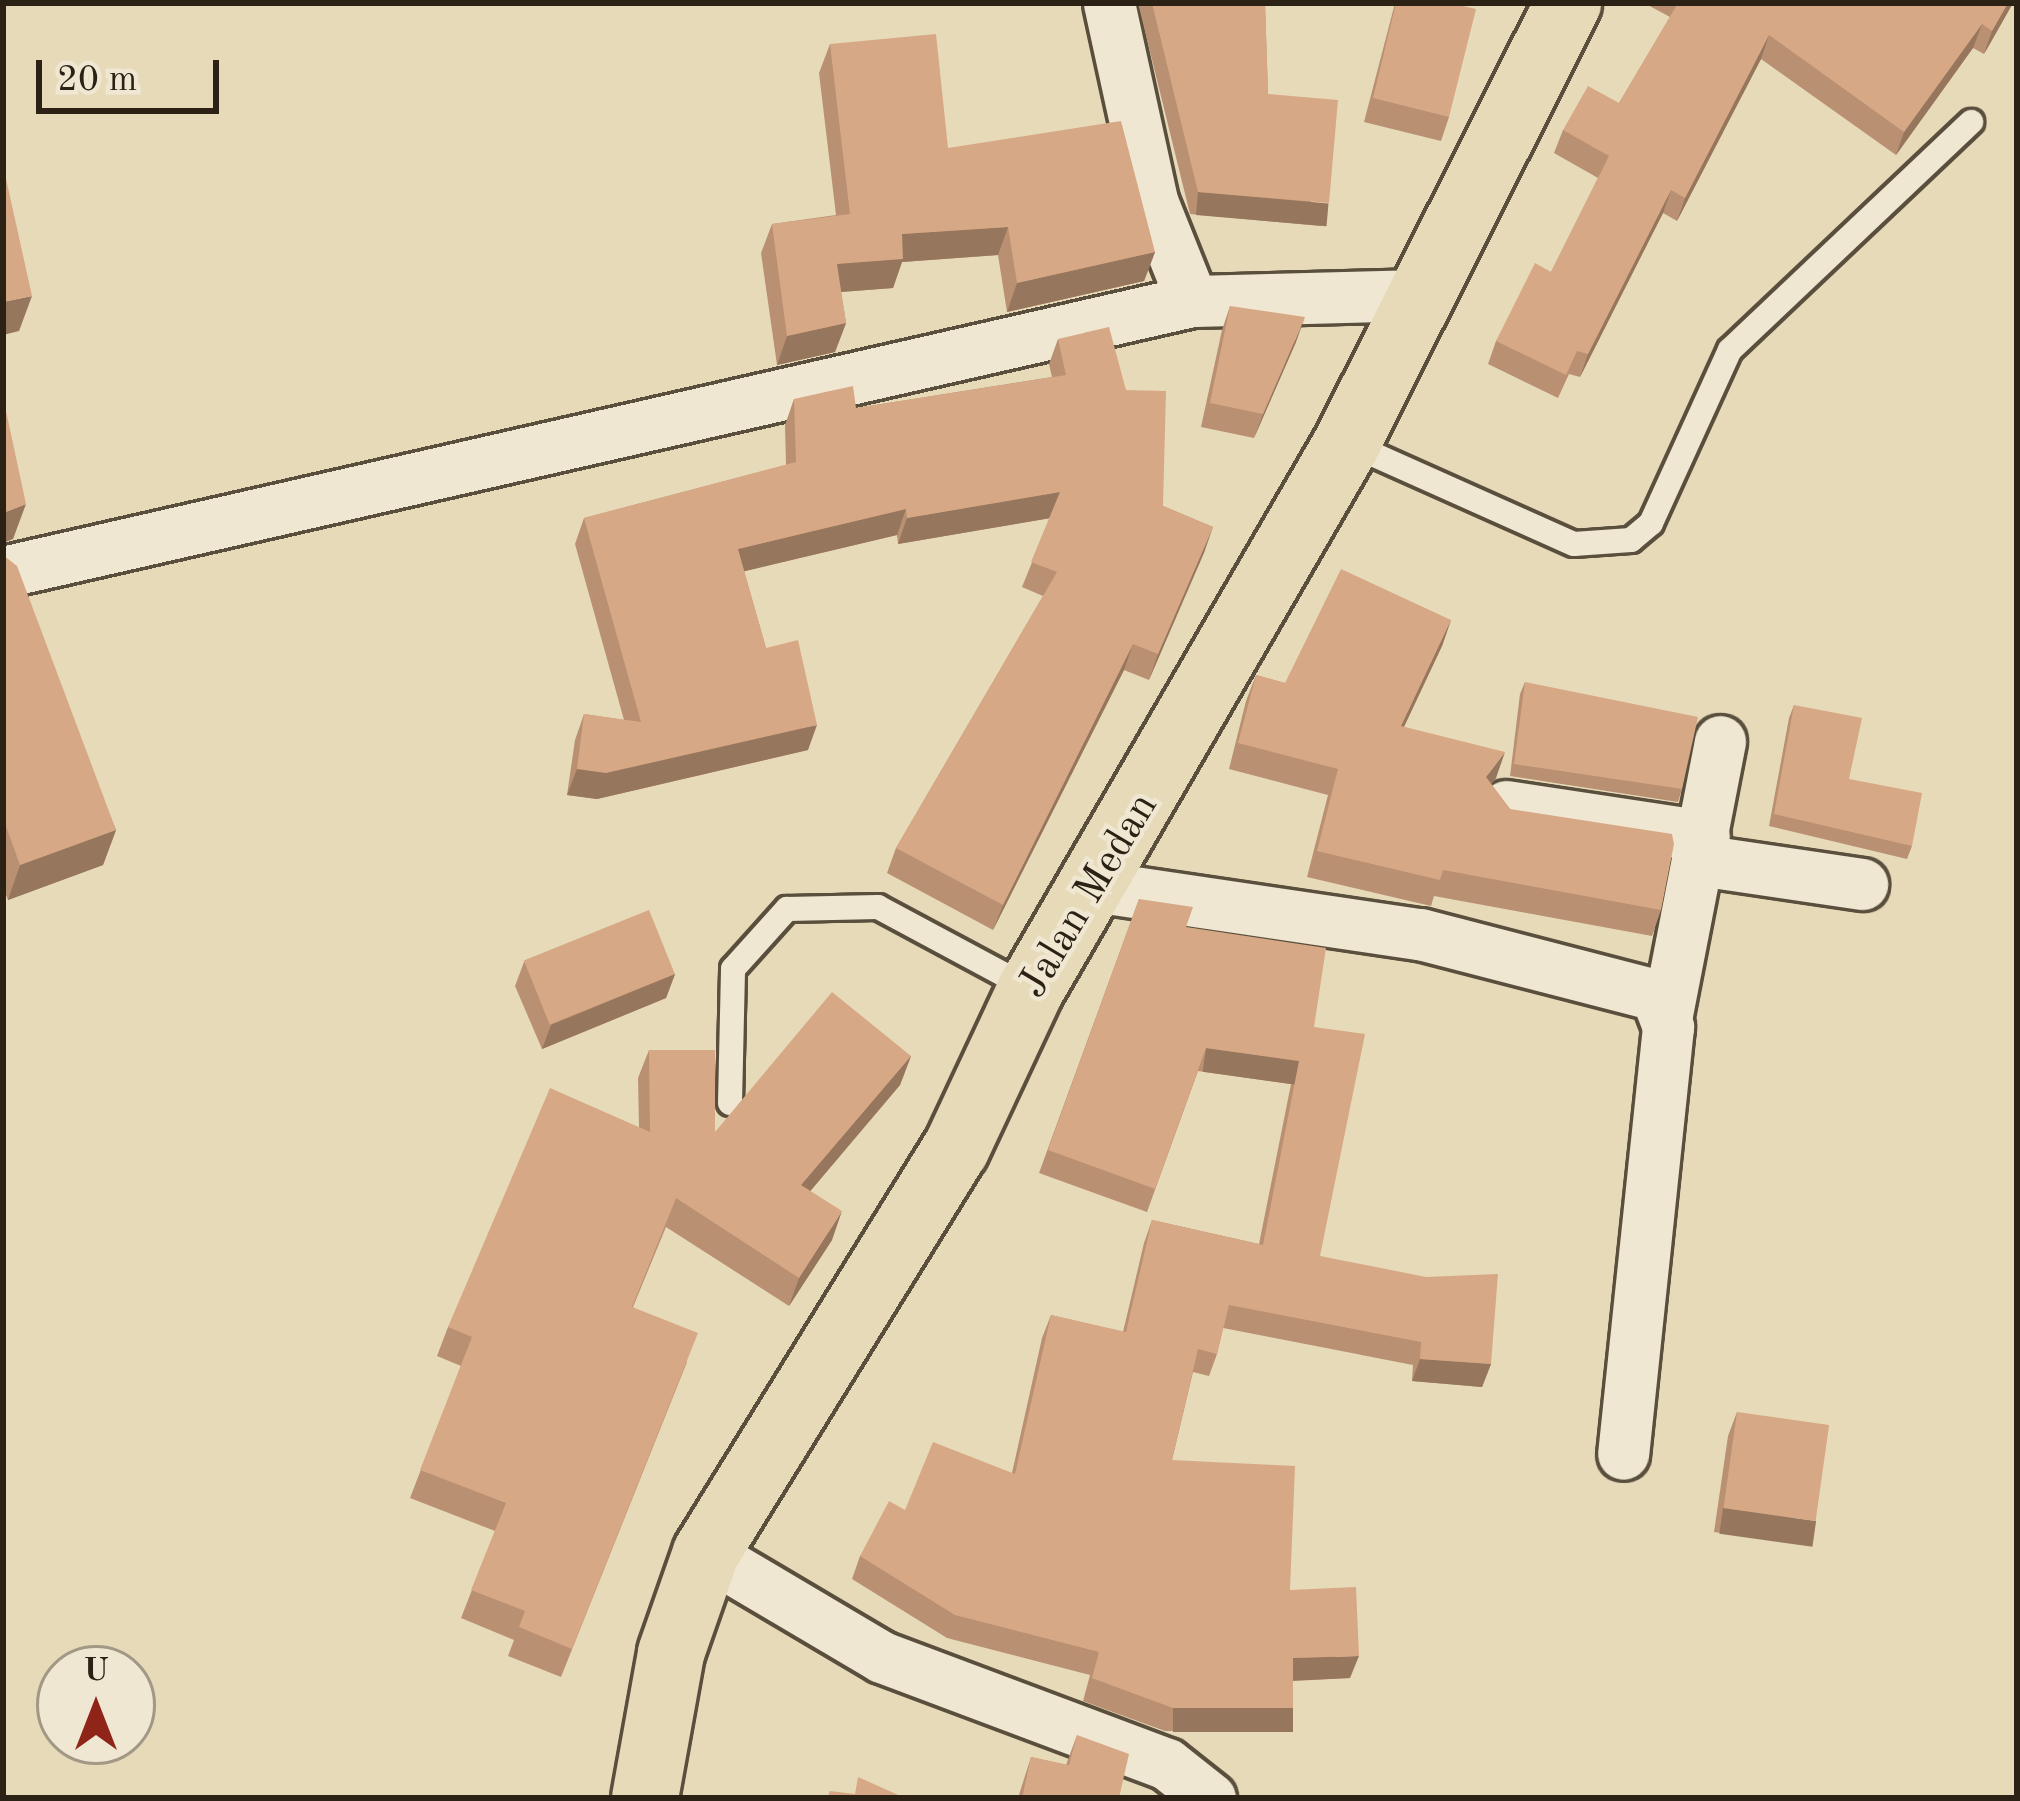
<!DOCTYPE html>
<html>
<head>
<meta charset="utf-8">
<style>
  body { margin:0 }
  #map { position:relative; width:2020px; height:1801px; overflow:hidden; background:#e7dab9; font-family:"Old Standard TT",serif }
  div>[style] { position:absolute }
  .roads { filter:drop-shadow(3px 0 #5a4f3d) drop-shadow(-3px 0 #5a4f3d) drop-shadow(0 3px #5a4f3d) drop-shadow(0 -3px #5a4f3d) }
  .service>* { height:24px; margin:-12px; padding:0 12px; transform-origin:12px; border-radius:12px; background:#efe7d2 }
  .minor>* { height:51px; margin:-25.5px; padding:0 25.5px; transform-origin:25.5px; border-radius:25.5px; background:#efe7d2 }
  .trunk>* { height:66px; margin:-33px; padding:0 33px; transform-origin:33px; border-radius:33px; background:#e7dab9 }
  .wall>* { inset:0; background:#b99072 }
  .shaded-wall>* { inset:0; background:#96765d; transform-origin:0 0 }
  .building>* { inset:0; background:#d7a885; transform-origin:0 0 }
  span { translate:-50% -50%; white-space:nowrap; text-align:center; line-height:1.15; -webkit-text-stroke:9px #efe7d2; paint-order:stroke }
  .street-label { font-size:42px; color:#2b2114 }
  .frame { position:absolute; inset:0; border:6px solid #2b2114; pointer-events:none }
  .north { position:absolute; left:36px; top:1645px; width:120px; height:120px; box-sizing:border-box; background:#efe7d2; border:3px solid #a19886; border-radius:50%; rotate:0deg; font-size:33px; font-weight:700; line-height:48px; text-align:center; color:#2b2114 }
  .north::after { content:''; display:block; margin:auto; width:42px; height:54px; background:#8f2418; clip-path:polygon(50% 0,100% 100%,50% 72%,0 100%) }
  .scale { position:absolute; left:36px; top:60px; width:183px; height:54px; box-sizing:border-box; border:6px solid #2b2114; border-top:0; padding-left:15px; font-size:36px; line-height:42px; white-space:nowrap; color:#2b2114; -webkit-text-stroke:9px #efe7d2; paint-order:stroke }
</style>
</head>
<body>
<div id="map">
  <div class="roads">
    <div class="service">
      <i style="left:1350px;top:444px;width:245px;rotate:24.1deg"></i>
      <i style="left:1574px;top:544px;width:57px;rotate:-4deg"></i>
      <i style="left:1631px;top:540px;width:26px;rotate:-40deg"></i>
      <i style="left:1651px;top:523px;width:190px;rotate:-65.5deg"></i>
      <i style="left:1730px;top:350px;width:332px;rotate:-43.4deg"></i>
      <i style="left:730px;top:1103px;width:134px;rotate:-88.7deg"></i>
      <i style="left:733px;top:969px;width:81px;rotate:-48deg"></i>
      <i style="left:787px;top:909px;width:91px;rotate:-1.3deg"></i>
      <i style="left:878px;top:907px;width:171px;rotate:28.2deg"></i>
    </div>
    <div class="minor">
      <i style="left:1109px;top:3px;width:203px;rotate:77.7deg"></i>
      <i style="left:1152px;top:201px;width:108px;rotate:68.2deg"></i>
      <i style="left:3px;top:572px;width:1219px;rotate:-12.84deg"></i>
      <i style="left:1192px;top:301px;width:230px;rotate:-1.5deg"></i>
      <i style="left:1506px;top:806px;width:200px;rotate:8.6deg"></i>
      <i style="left:1699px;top:860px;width:165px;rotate:8.4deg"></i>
      <i style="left:1100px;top:887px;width:323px;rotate:8.4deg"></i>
      <i style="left:1420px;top:934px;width:244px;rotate:14.5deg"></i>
      <i style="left:1656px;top:995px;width:34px;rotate:69deg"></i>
      <i style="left:1668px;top:1027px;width:429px;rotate:96deg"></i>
      <i style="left:1667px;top:1014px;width:278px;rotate:-79deg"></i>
      <i style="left:706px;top:1553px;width:204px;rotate:30.6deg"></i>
      <i style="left:882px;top:1657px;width:304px;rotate:20.6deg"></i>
      <i style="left:1167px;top:1764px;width:55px;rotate:38.3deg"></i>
    </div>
    <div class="trunk">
      <i style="left:645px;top:1798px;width:147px;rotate:-79.8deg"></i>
      <i style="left:671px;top:1653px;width:106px;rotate:-70.7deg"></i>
      <i style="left:706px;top:1553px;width:475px;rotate:-58.3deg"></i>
      <i style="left:956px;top:1149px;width:177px;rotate:-64.9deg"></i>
      <i style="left:1031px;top:989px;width:631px;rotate:-59.94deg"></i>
      <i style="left:1347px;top:443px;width:492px;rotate:-63.3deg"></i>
    </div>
  </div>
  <div class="wall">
    <i style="clip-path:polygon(1138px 3px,1265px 3px,1268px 94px,1321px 226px,1190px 214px)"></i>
    <i style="clip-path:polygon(1395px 3px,1450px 3px,1449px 117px,1441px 141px,1364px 122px)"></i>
    <i style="clip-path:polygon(1644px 3px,2013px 3px,1984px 54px,1973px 48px,1896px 155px,1761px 59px,1677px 221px,1663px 213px,1580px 377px,1569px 374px,1558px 398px,1488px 364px,1496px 341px,1551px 272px,1598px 178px,1554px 153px,1563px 130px,1619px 103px,1670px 17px)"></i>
    <i style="clip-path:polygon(830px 44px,948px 148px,1155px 252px,1144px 281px,1007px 312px,998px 255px,902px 262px,893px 288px,841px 292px,846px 323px,835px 352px,777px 365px,761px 253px,772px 224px,836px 215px,819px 73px)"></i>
    <i style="clip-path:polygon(1230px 306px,1296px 342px,1254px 438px,1201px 427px,1222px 330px)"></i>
    <i style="clip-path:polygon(1058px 339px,1126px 390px,1163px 506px,1213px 527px,1149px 680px,1124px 670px,993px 930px,887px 873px,896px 848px,1043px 596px,1022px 587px,1050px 518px,898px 544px,897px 535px,744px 571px,766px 648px,808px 750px,597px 799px,567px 795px,575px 740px,584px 714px,624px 720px,575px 544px,584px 518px,786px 465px,785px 425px,794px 399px,856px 408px,1052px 377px,1049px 364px)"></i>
    <i style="clip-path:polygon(3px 555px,116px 830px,103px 865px,8px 900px,3px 887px)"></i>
    <i style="clip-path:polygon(1451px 620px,1442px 646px,1404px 727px,1496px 778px,1491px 784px,1510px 809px,1661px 910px,1652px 936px,1434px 896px,1431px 906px,1307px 877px,1328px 795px,1229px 769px,1246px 701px,1256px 675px,1285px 683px)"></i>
    <i style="clip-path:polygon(1525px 682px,1682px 789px,1678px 802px,1510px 776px,1520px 694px)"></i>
    <i style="clip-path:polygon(1794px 705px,1849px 779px,1912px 846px,1907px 859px,1769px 826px,1789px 718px)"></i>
    <i style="clip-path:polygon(1139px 899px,1186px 927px,1314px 1027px,1320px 1256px,1491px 1364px,1482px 1387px,1412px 1381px,1413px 1365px,1223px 1328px,1217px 1354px,1209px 1376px,1193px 1372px,1172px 1460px,1290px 1590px,1350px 1678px,1293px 1681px,1293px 1708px,1285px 1731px,1165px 1731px,1083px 1701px,1090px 1675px,947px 1638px,852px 1579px,860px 1556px,905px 1510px,1012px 1473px,1042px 1338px,1051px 1315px,1123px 1332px,1144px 1243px,1152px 1220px,1259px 1244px,1291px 1084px,1198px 1071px,1147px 1212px,1039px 1173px)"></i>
    <i style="clip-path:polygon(524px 962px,675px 974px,666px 998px,542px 1049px,515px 986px)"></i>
    <i style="clip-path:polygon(649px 1050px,715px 1132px,911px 1056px,900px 1085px,810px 1191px,832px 1240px,789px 1306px,666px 1227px,633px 1307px,687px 1362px,561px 1677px,508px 1656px,514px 1640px,461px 1618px,495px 1531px,410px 1498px,461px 1366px,437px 1356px,448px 1327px,639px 1128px,638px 1078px)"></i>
    <i style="clip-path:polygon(1737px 1412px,1807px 1545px,1714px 1532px,1728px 1436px)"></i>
    <i style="clip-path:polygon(1077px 1735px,1119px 1798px,1018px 1798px,1031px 1757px,1066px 1765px)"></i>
  </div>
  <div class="shaded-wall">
    <i style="clip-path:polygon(2008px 3px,2013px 3px,1984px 54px,1992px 31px)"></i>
    <i style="clip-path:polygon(1982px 24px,1973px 48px,1896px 155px,1904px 132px)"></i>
    <i style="clip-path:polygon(1769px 35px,1761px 59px,1677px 221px,1685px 198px)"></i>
    <i style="clip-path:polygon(1671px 190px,1663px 213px,1580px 377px,1588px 354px)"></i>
    <i style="left:1198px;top:192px;width:131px;height:23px;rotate:5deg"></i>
    <i style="clip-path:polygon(1008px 227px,998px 255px,902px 262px,893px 288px,827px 293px,837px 264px,902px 234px)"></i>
    <i style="clip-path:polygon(1155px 252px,1144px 281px,1007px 312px,1017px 283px)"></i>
    <i style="clip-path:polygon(32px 296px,19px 331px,3px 335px,3px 302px)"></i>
    <i style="clip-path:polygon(1305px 317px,1296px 342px,1254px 438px,1263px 414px)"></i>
    <i style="clip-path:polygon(846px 323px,835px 352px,777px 365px,787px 336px)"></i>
    <i style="clip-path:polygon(1060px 492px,1051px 518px,898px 544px,907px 518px)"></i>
    <i style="clip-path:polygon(26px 504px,13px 539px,3px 543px,3px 513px)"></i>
    <i style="clip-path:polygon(906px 509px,897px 535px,729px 575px,738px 549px)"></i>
    <i style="clip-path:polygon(1213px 527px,1204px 553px,1149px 680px,1158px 654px)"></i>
    <i style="clip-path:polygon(1451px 620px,1442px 646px,1392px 752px,1401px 726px)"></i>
    <i style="clip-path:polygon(1133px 644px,1124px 670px,993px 930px,1003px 905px)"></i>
    <i style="clip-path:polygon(817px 725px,808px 750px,597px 799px,567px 795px,577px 769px)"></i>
    <i style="clip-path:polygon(1505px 752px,1496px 778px,1476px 803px,1486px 777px)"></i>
    <i style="clip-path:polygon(116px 830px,103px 865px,8px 900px,20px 865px)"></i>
    <i style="clip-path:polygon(675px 974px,666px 998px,542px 1049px,551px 1025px)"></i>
    <i style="left:1206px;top:1048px;width:94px;height:24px;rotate:8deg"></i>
    <i style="clip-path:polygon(911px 1056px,900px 1085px,791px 1214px,801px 1185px)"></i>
    <i style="clip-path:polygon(842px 1211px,832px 1240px,789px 1306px,799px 1278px)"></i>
    <i style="clip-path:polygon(1420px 1359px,1491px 1364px,1482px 1387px,1412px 1381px)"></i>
    <i style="left:1723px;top:1508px;width:94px;height:26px;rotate:8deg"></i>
    <i style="clip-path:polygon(1359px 1656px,1350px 1678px,1285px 1681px,1293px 1658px)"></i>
    <i style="left:1173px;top:1708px;width:120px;height:24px"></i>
  </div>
  <div class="building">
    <i style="clip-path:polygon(1152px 3px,1265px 3px,1268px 94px,1338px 100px,1329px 203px,1198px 192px)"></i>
    <i style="clip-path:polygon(1396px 3px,1450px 3px,1476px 9px,1449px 117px,1373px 98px)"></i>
    <i style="clip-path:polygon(1678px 3px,2008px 3px,1992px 31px,1982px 24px,1904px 132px,1769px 35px,1685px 198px,1671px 190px,1588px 354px,1577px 351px,1566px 375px,1496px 341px,1535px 263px,1551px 272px,1609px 156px,1563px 130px,1588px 86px,1619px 103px)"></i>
    <i style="clip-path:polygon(936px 34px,948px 148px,1121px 121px,1155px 252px,1017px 283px,1008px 227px,902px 234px,903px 259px,837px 264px,846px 323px,787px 336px,772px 224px,850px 214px,830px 44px)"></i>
    <i style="clip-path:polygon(3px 165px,32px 296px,3px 302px)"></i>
    <i style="clip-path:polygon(1230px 306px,1305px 317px,1263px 414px,1210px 403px)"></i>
    <i style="clip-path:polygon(1109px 327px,1126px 390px,1166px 391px,1163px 506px,1213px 527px,1158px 654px,1133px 644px,1003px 905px,896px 848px,1057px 572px,1031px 562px,1060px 492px,907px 518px,906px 509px,738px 549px,766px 648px,798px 640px,817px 725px,606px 773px,577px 769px,584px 714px,641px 722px,584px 518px,796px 462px,794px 399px,853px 386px,856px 408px,1066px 375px,1058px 339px)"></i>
    <i style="clip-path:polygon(3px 397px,26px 504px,3px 513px)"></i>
    <i style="clip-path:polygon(3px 555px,17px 566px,116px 830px,20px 865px,3px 818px)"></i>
    <i style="clip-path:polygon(1341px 569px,1451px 620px,1401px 726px,1505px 752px,1486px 777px,1510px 809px,1672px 834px,1674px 844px,1661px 910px,1443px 870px,1440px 880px,1317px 851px,1338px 769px,1238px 743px,1256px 675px,1285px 683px)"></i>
    <i style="clip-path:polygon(1525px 682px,1698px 717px,1682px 789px,1514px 764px)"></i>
    <i style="clip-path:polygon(1794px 705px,1862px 718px,1849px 779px,1922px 793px,1912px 846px,1774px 814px)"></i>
    <i style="clip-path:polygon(1139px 899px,1193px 907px,1186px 927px,1326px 948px,1314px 1027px,1365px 1034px,1320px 1256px,1426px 1277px,1498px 1274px,1491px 1364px,1420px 1359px,1421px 1342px,1229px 1305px,1217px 1354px,1198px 1349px,1172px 1460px,1295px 1466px,1290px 1590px,1356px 1587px,1359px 1656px,1293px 1658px,1293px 1708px,1173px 1708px,1092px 1678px,1099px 1652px,955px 1615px,860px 1556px,889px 1501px,905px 1510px,933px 1442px,1015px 1474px,1051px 1315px,1126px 1332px,1152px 1220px,1263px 1245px,1299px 1061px,1206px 1048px,1155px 1189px,1048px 1150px)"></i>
    <i style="left:649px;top:910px;width:69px;height:135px;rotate:68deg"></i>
    <i style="clip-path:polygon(832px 992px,911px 1056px,801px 1185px,842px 1211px,799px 1278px,676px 1198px,632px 1307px,698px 1333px,572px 1649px,519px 1627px,525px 1611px,471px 1590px,506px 1503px,420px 1470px,472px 1337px,448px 1327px,550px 1088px,650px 1132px,649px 1050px,715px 1050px,715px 1132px)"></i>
    <i style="left:1737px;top:1412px;width:93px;height:97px;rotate:8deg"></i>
    <i style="clip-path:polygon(1077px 1735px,1129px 1754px,1119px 1798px,1022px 1798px,1031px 1757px,1069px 1765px)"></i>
    <i style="clip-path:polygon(858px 1777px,905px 1798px,827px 1798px,830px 1791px,855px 1794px)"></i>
  </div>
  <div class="street-label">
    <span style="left:1089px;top:896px;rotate:-59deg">Jalan Medan</span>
  </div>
  <div class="frame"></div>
  <div class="north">U</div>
  <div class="scale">20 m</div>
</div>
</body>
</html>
